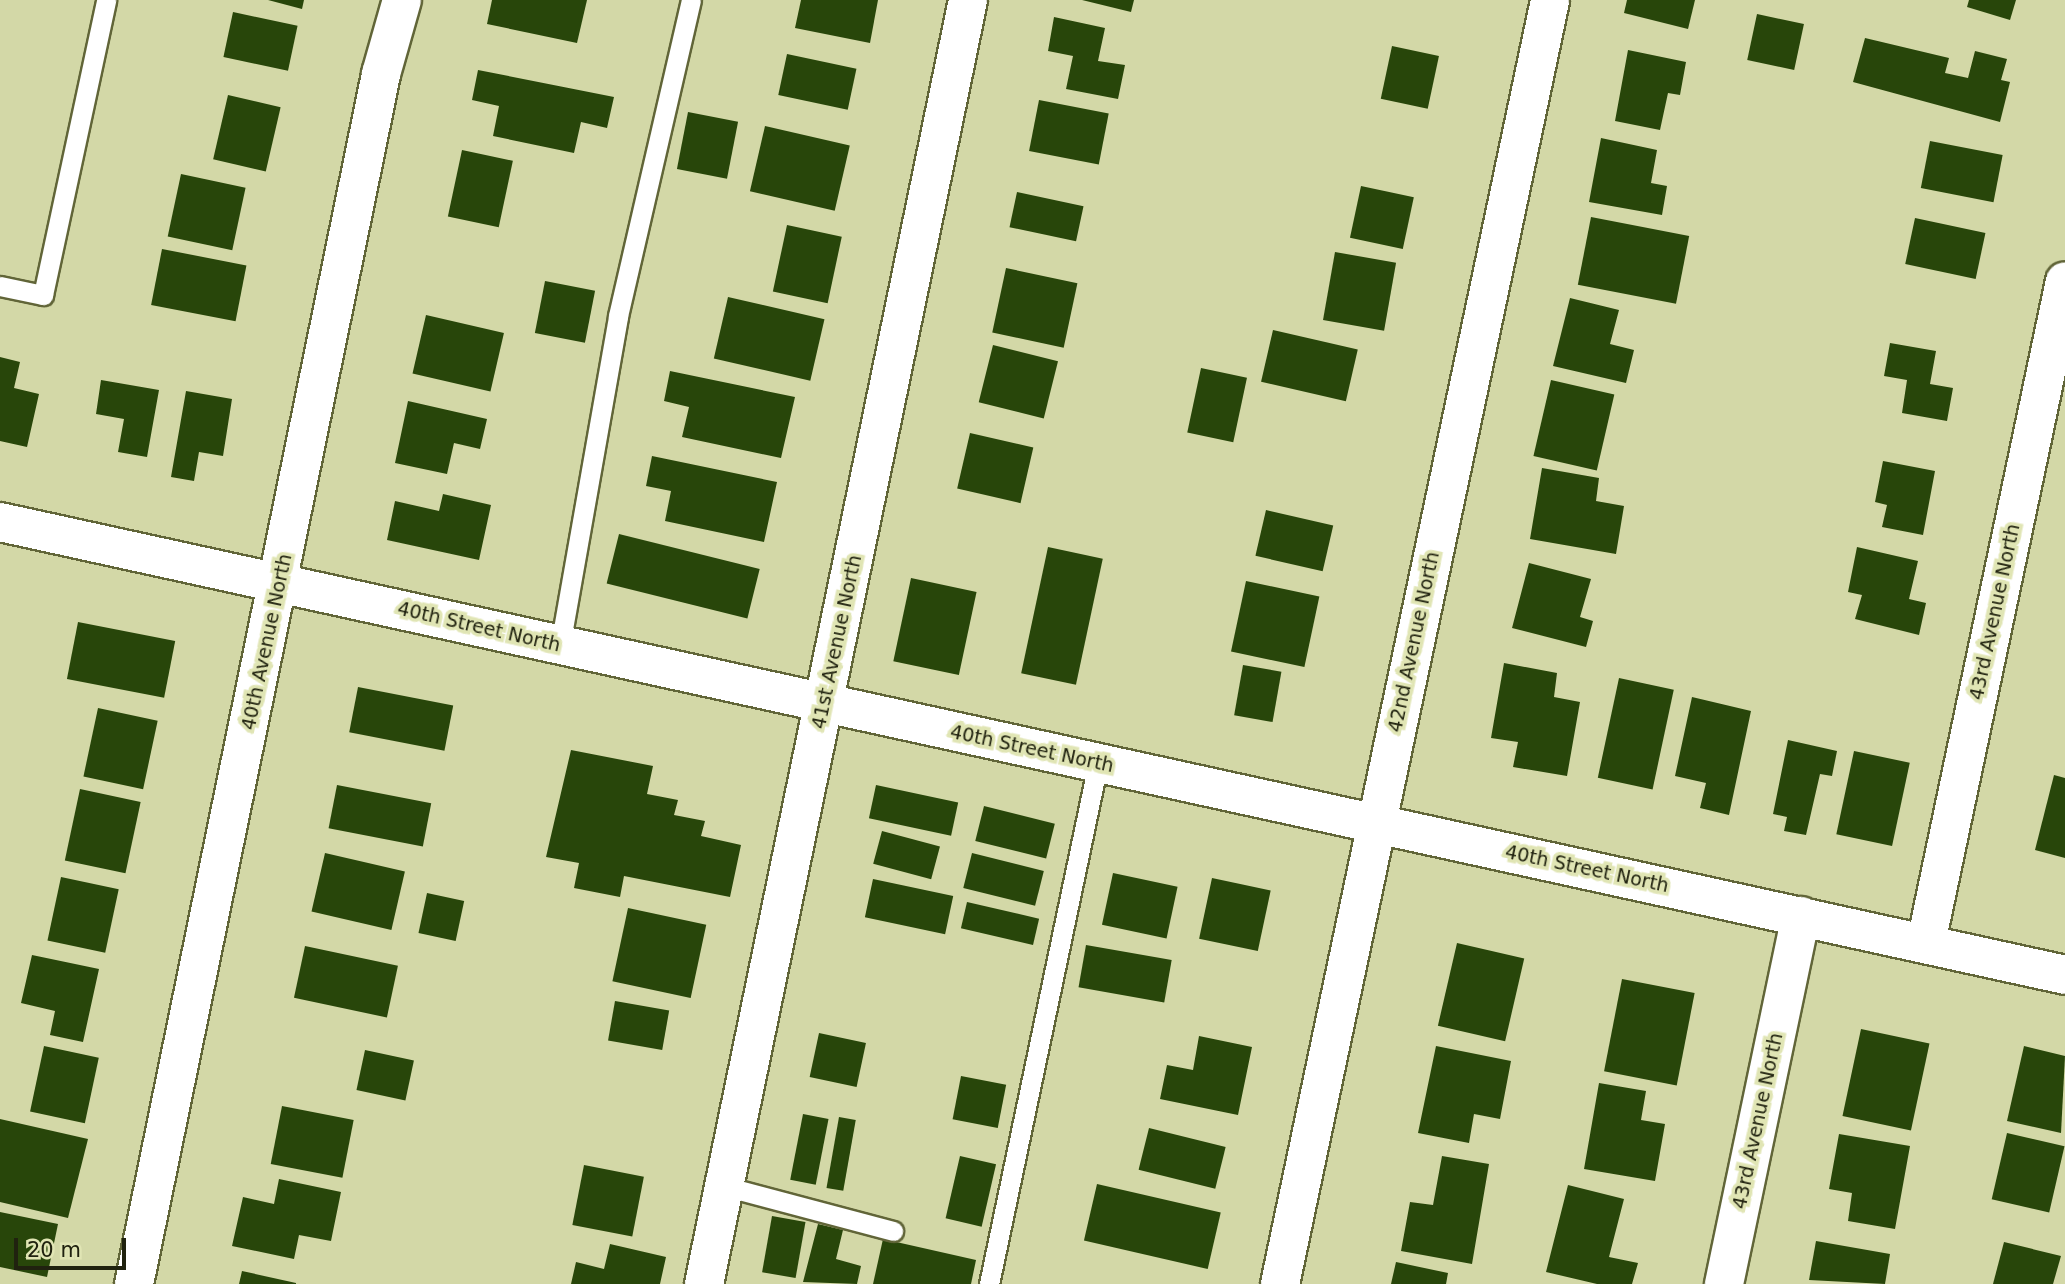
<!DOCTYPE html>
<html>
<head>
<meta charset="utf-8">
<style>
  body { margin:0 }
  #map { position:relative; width:2065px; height:1284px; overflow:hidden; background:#d3d8a7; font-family:"DejaVu Sans",sans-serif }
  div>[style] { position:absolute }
  .building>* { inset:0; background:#28460a; transform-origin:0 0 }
  .roads { filter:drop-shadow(2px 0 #616538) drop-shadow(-2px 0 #616538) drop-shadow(0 2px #616538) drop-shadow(0 -2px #616538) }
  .lane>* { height:19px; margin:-9.5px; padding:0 9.5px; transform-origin:9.5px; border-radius:9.5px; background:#fff }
  .street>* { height:38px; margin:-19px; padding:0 19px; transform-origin:19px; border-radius:19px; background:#fff }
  span { translate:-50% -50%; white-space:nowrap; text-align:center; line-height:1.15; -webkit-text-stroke:7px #e0e5b4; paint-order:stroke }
  .street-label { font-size:19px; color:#20220f }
  .scale { position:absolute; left:14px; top:1238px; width:112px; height:32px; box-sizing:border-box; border:4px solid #20220f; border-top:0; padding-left:9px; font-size:21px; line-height:24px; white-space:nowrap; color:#20220f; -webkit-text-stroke:5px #e0e5b4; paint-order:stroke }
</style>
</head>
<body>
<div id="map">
  <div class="building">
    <i style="clip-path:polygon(268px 0,304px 0,302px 9px)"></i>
    <i style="clip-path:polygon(492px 0,587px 0,577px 43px,487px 24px)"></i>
    <i style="clip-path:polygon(801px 0,878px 0,870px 43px,795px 28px)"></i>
    <i style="clip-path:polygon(1082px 0,1134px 0,1131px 12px)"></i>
    <i style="clip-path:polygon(1627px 0,1695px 0,1688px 29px,1624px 13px)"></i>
    <i style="clip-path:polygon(1969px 0,2016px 0,2010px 20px,1967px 7px)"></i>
    <i style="left:233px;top:12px;width:66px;height:46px;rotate:12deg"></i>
    <i style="left:1757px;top:14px;width:48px;height:47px;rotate:12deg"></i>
    <i style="clip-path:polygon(1054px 17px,1105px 28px,1098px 61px,1125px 65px,1118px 99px,1066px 89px,1073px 56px,1048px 51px)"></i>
    <i style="clip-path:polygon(1865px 38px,1949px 58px,1945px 73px,1968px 78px,1975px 51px,2007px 59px,2001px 80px,2010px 82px,2000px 122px,1853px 82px)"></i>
    <i style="left:1392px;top:46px;width:48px;height:54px;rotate:12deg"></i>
    <i style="clip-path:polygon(1628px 50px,1686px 62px,1680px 95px,1668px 93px,1660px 130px,1615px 121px)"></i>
    <i style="left:787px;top:54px;width:71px;height:42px;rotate:12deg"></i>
    <i style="clip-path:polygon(478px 70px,614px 97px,607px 128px,581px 122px,574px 153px,493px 136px,499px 106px,472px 100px)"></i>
    <i style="left:228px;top:95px;width:54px;height:66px;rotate:13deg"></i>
    <i style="left:1039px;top:100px;width:71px;height:52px;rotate:11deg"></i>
    <i style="left:688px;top:112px;width:51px;height:58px;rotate:11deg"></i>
    <i style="left:765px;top:126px;width:87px;height:67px;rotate:13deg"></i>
    <i style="clip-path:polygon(1601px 138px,1657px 150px,1651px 183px,1667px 186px,1662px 215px,1589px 202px)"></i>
    <i style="left:1930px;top:141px;width:74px;height:48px;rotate:11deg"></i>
    <i style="left:462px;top:150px;width:52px;height:68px;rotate:12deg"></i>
    <i style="left:181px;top:174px;width:66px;height:64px;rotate:12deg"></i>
    <i style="left:1361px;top:186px;width:54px;height:53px;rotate:12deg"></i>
    <i style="left:1017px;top:192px;width:68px;height:36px;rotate:12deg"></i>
    <i style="left:1591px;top:217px;width:100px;height:69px;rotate:11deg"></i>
    <i style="left:1915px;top:218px;width:72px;height:47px;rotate:12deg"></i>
    <i style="left:787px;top:225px;width:56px;height:68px;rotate:12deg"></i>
    <i style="left:162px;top:249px;width:86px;height:57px;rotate:11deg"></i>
    <i style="left:1335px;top:252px;width:62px;height:69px;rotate:10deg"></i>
    <i style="left:1006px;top:268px;width:73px;height:66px;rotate:12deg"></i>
    <i style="left:545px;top:281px;width:51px;height:53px;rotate:11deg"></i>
    <i style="left:728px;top:297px;width:99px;height:63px;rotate:13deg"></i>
    <i style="clip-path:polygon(1570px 298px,1619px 310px,1610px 344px,1634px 350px,1626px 383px,1553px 366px)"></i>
    <i style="left:426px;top:315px;width:80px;height:60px;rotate:13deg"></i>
    <i style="left:1273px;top:330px;width:87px;height:53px;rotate:13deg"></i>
    <i style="clip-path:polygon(1890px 343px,1936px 351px,1930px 384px,1953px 388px,1947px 421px,1902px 413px,1907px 380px,1884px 376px)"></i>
    <i style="left:993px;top:345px;width:67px;height:59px;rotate:14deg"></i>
    <i style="clip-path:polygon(0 357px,20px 362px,14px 388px,39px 394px,27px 447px,0 441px)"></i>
    <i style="left:1201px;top:368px;width:47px;height:66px;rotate:12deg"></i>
    <i style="clip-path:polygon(670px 371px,795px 397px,781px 458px,682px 437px,689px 407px,664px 401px)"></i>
    <i style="clip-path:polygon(101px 380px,159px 390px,147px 457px,118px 452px,124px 419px,96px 414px)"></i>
    <i style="left:1551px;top:380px;width:65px;height:78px;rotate:13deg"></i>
    <i style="clip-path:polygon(186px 391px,232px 399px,223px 456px,199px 452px,194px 481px,171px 477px)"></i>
    <i style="clip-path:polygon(408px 401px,487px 419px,480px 449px,454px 443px,447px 474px,395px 463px)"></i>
    <i style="left:970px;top:433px;width:65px;height:57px;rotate:13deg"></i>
    <i style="clip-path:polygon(652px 456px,777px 482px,764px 542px,665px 521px,671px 491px,646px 486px)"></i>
    <i style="clip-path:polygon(1883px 461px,1935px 471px,1923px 535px,1882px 527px,1887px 505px,1875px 502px)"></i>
    <i style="clip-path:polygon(1542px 468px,1599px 478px,1596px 501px,1624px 506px,1616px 554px,1530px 539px)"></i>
    <i style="clip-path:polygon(443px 494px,491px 505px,479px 560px,387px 540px,395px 501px,439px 511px)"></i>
    <i style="left:1266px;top:510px;width:69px;height:47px;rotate:13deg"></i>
    <i style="left:619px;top:534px;width:145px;height:51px;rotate:14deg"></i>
    <i style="left:1048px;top:547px;width:56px;height:129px;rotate:12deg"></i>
    <i style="clip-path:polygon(1857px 547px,1918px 561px,1909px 599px,1926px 603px,1919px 635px,1855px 619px,1862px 595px,1848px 592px)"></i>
    <i style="clip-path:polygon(1529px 563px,1591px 579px,1580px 617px,1593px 621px,1586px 647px,1512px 628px)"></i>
    <i style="left:911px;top:578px;width:67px;height:85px;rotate:12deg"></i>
    <i style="left:1246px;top:581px;width:75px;height:72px;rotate:12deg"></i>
    <i style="left:78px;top:622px;width:99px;height:58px;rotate:11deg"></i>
    <i style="clip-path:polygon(1504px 663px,1557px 673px,1554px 697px,1580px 702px,1567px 776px,1513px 767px,1518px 742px,1491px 738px)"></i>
    <i style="left:1243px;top:665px;width:39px;height:51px;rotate:10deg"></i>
    <i style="left:1619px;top:678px;width:56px;height:102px;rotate:12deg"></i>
    <i style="left:358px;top:687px;width:97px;height:46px;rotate:11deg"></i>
    <i style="clip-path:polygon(1692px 697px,1751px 711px,1729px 815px,1700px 808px,1706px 783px,1675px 776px)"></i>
    <i style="left:98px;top:708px;width:61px;height:70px;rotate:12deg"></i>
    <i style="clip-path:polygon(1788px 740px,1837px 751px,1832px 776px,1820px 774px,1806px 835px,1784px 831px,1787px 817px,1773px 814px)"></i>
    <i style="clip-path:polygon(571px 750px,653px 766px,647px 794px,678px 800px,674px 815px,705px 821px,701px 836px,741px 845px,730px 897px,624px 876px,620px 897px,574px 888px,579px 863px,546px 857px)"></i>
    <i style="left:1854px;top:751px;width:57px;height:85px;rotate:12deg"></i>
    <i style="clip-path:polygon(2054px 775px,2065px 778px,2065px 858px,2035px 850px)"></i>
    <i style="left:337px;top:785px;width:96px;height:44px;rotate:11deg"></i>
    <i style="left:876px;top:785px;width:84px;height:34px;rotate:12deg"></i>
    <i style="left:80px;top:789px;width:62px;height:73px;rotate:12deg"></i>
    <i style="left:984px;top:806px;width:73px;height:36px;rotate:14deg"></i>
    <i style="left:882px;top:831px;width:60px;height:34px;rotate:15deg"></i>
    <i style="left:325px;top:853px;width:82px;height:60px;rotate:13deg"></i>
    <i style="left:972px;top:853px;width:74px;height:36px;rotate:14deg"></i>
    <i style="left:1113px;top:873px;width:66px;height:53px;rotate:12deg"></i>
    <i style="left:61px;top:877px;width:59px;height:65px;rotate:12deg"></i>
    <i style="left:1212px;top:878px;width:60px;height:62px;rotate:12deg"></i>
    <i style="left:873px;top:879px;width:82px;height:39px;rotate:12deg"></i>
    <i style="left:427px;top:893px;width:38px;height:41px;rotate:12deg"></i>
    <i style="left:967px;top:902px;width:74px;height:27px;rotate:13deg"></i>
    <i style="left:628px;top:908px;width:80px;height:75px;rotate:12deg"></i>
    <i style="left:1457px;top:943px;width:69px;height:85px;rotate:13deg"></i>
    <i style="left:1086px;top:945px;width:87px;height:43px;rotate:10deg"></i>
    <i style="left:305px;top:946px;width:95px;height:53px;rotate:12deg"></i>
    <i style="clip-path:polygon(32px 955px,99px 969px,83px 1042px,50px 1035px,55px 1011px,21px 1003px)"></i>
    <i style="left:1622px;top:979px;width:74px;height:94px;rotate:11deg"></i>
    <i style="left:615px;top:1001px;width:55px;height:40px;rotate:10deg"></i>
    <i style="left:1861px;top:1029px;width:70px;height:89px;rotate:12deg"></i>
    <i style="left:819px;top:1033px;width:48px;height:45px;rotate:12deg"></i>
    <i style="clip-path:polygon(1199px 1036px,1252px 1047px,1238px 1115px,1160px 1099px,1167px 1065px,1193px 1070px)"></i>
    <i style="left:44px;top:1046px;width:56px;height:67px;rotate:12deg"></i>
    <i style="clip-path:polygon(1436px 1046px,1511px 1061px,1500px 1119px,1474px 1114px,1469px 1143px,1418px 1133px)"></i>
    <i style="clip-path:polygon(2024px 1046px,2065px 1056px,2061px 1133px,2007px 1121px)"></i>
    <i style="left:365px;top:1050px;width:50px;height:41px;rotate:12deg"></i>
    <i style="left:961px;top:1076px;width:46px;height:44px;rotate:11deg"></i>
    <i style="clip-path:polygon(1599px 1083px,1646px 1091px,1641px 1120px,1665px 1124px,1655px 1181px,1584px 1169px)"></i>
    <i style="left:282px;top:1106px;width:73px;height:59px;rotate:11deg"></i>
    <i style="left:803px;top:1114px;width:26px;height:67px;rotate:11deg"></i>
    <i style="left:839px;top:1117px;width:17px;height:72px;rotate:10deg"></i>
    <i style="clip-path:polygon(0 1119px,88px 1139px,68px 1218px,0 1202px)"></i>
    <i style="left:1149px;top:1128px;width:79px;height:43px;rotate:14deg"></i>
    <i style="left:2007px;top:1133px;width:59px;height:68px;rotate:13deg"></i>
    <i style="clip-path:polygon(1839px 1134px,1910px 1146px,1895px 1229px,1848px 1221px,1852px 1193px,1829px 1189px)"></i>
    <i style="left:960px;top:1156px;width:37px;height:64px;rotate:13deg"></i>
    <i style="clip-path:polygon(1442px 1156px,1489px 1164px,1472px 1264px,1401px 1251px,1410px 1202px,1433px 1205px)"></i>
    <i style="left:584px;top:1165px;width:61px;height:61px;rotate:11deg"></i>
    <i style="clip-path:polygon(279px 1179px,341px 1192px,331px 1241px,299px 1235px,294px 1259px,232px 1246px,243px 1197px,274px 1204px)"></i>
    <i style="left:1097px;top:1184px;width:127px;height:58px;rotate:13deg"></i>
    <i style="clip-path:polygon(1568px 1185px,1624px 1199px,1609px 1257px,1638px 1263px,1632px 1284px,1597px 1284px,1546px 1272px)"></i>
    <i style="clip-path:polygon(0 1212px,58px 1224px,47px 1277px,0 1267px)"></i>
    <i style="left:772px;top:1216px;width:34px;height:57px;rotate:10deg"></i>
    <i style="clip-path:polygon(818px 1224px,843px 1230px,836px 1259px,861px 1266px,857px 1284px,803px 1282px)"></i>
    <i style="clip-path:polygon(883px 1239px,976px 1260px,971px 1284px,873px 1284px)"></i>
    <i style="clip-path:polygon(1816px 1241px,1890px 1254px,1885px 1284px,1809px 1280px)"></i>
    <i style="clip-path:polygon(2004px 1242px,2061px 1256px,2053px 1284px,1993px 1284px)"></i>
    <i style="clip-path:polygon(610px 1244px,666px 1257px,660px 1284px,571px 1284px,576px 1262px,604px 1269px)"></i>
    <i style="clip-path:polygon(1396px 1262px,1448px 1273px,1446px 1284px,1391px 1284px)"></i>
    <i style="clip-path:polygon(242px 1271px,296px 1283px,296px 1284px,239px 1284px)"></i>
  </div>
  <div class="roads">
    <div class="lane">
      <i style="left:0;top:286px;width:44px;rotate:11.8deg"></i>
      <i style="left:43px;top:295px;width:302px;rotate:-77.9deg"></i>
      <i style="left:560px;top:646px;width:335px;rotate:-80deg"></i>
      <i style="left:618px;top:316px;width:324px;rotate:-77deg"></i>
      <i style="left:724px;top:1186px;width:175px;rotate:14.9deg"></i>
      <i style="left:989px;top:1284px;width:532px;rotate:-78.18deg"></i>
    </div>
    <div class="street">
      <i style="left:0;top:522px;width:2114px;rotate:12.37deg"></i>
      <i style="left:1926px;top:943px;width:676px;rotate:-78.14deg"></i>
      <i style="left:134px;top:1284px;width:1235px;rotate:-78.46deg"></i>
      <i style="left:381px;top:74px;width:77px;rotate:-74.2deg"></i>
      <i style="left:704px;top:1284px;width:1311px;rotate:-78.38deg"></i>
      <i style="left:1280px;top:1284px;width:1312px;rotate:-78.12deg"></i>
      <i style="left:1724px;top:1284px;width:376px;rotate:-78.2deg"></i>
    </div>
  </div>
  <div class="street-label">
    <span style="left:1995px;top:612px;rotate:-78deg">43rd Avenue North</span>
    <span style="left:479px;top:627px;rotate:13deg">40th Street North</span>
    <span style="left:267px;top:642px;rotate:-78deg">40th Avenue North</span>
    <span style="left:837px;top:642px;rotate:-78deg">41st Avenue North</span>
    <span style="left:1414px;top:642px;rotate:-78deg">42nd Avenue North</span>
    <span style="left:1032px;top:749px;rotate:12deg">40th Street North</span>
    <span style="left:1587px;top:869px;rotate:12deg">40th Street North</span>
    <span style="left:1758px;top:1121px;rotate:-78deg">43rd Avenue North</span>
  </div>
  <div class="scale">20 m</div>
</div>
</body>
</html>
